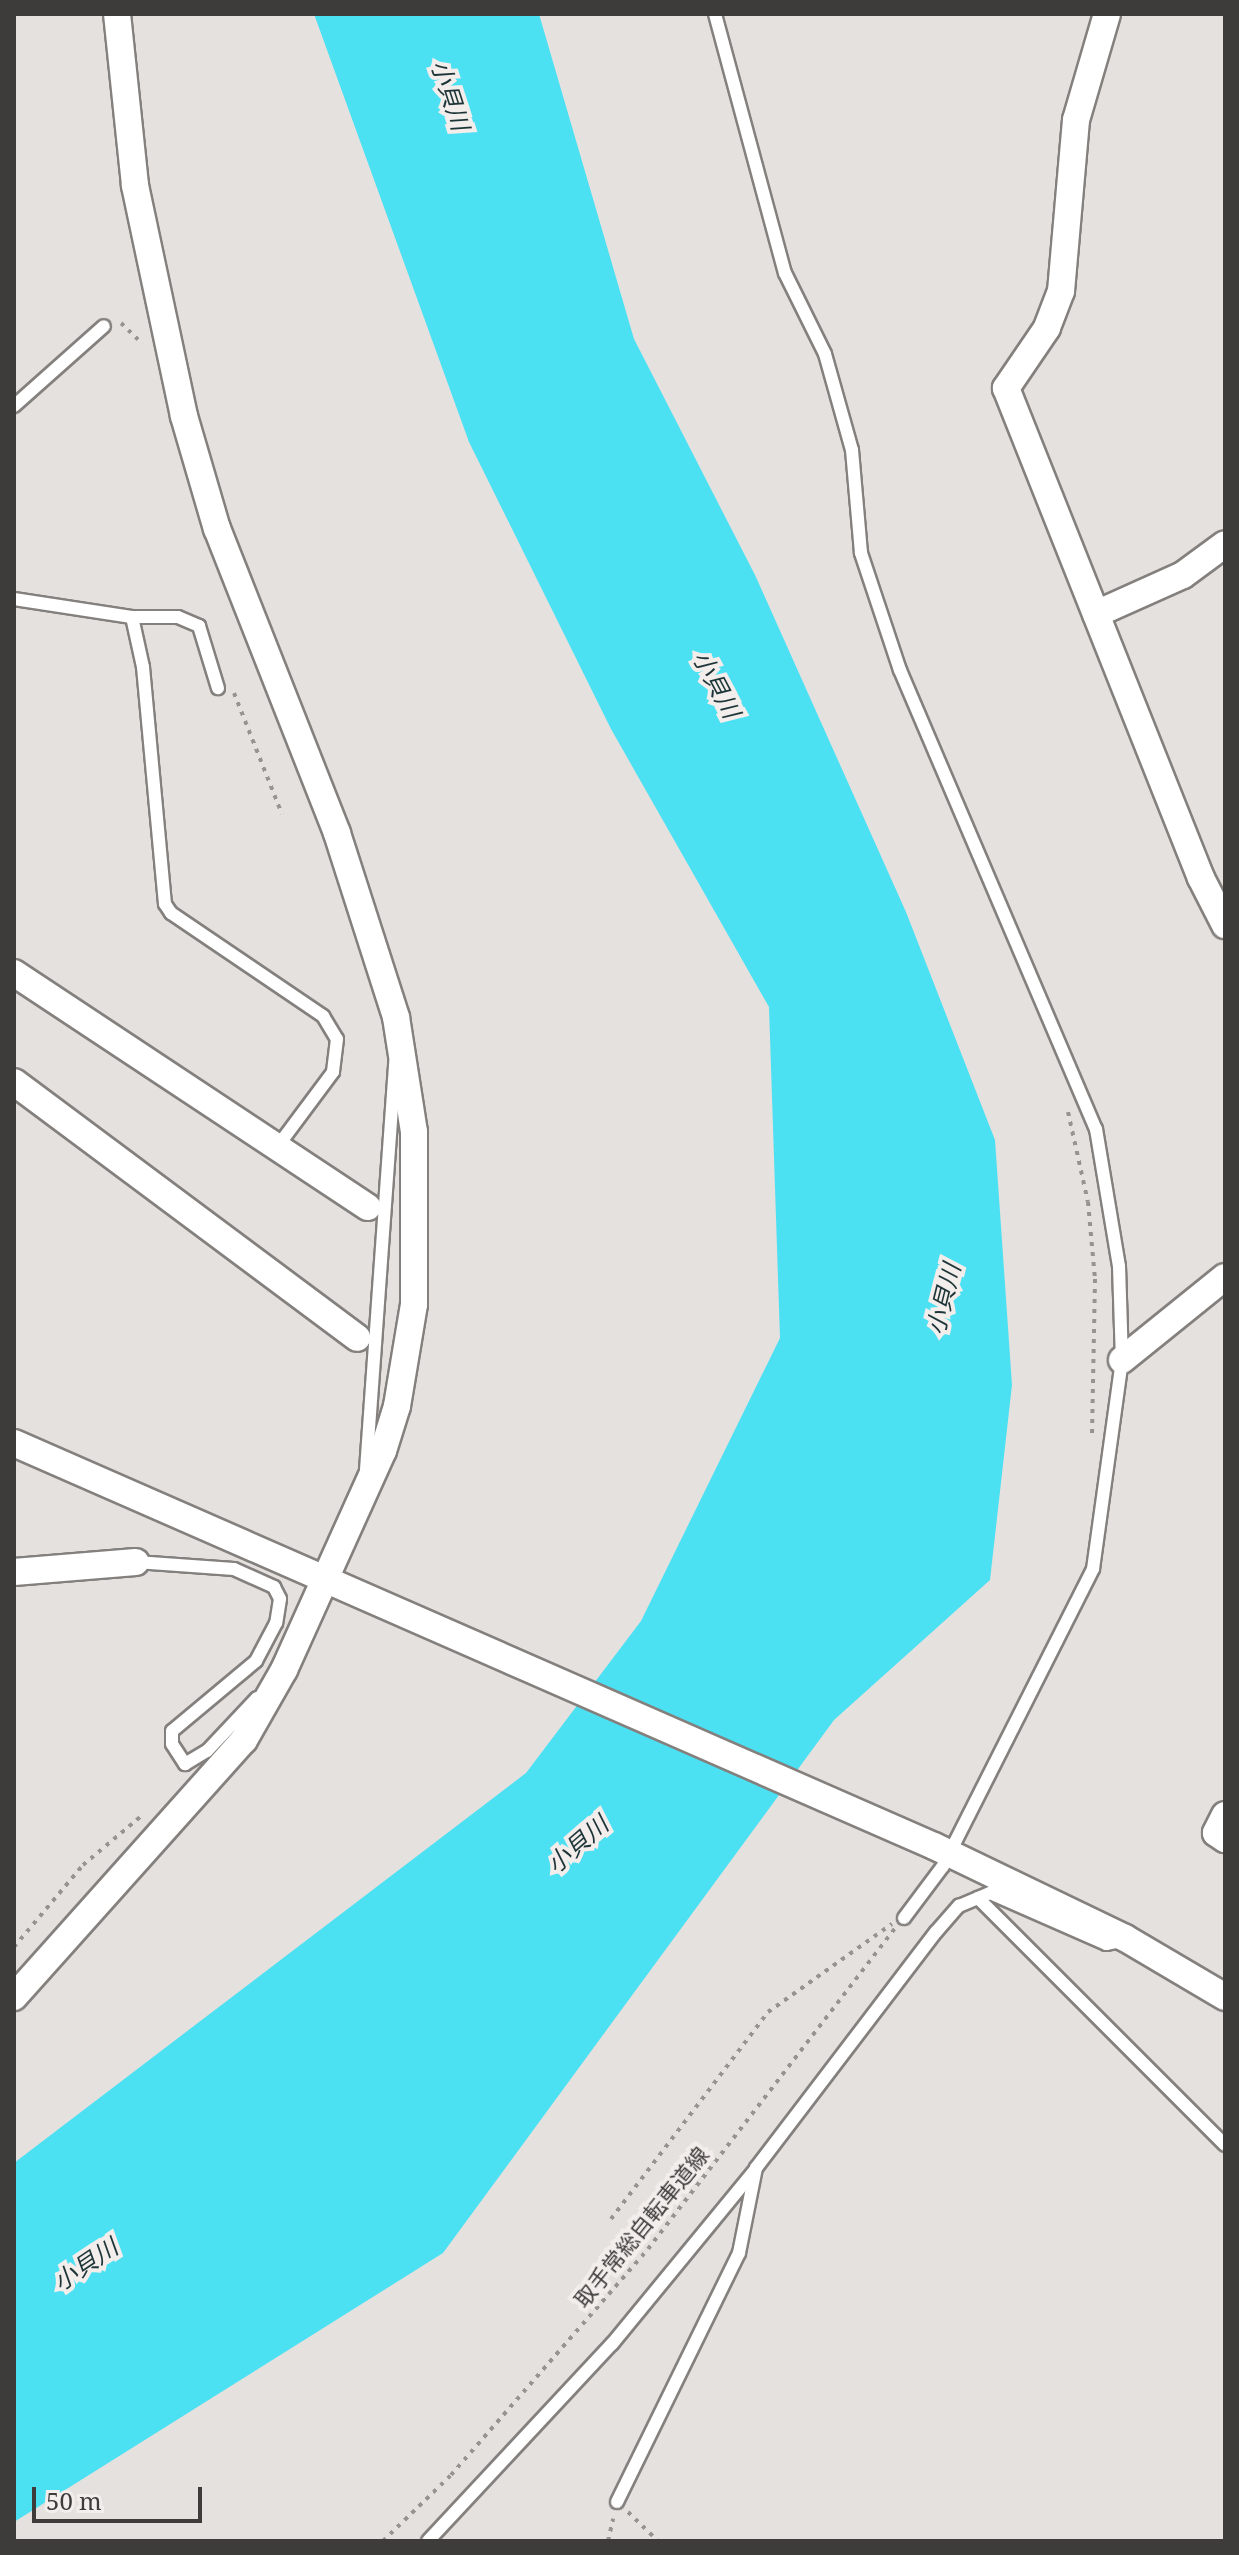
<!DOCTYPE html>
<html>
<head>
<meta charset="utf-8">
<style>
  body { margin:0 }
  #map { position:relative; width:1239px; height:2555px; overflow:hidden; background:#e5e1de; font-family:"Noto Serif","Noto Sans JP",serif }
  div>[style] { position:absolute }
  .water>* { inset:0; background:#4ce0f3 }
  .path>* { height:4px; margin-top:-2px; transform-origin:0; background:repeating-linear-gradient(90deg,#969391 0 4px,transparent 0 10px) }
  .roads { filter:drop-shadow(2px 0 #84807d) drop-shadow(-2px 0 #84807d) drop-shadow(0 2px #84807d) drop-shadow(0 -2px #84807d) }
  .service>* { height:12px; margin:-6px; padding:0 6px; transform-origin:6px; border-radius:6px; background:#fff }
  .minor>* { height:26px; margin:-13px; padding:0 13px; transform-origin:13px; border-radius:13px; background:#fff }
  span { translate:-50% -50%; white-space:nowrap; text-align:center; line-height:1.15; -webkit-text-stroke:8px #f3eeeb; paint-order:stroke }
  .street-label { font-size:22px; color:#3e3c3b }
  .water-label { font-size:24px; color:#1d3538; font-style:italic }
  .frame { position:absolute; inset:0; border:16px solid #3e3c3b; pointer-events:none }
  .scale { position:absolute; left:32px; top:2487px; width:170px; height:36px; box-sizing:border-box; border:4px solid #3e3c3b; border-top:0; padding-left:10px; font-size:24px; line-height:28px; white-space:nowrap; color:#3e3c3b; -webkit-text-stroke:6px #f3eeeb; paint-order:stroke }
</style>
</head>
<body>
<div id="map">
  <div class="water">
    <i style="clip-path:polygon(314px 14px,539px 14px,634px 339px,755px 575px,906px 912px,995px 1140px,1012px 1385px,990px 1580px,834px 1720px,443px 2253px,14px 2522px,14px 2163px,526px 1773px,641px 1621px,780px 1338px,769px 1007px,611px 729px,469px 442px)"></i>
  </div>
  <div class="path">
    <i style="left:121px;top:323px;width:30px;rotate:44deg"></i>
    <i style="left:234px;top:693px;width:130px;rotate:68.4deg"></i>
    <i style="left:1068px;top:1112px;width:92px;rotate:77.5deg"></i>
    <i style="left:1088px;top:1202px;width:77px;rotate:84.8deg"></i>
    <i style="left:1095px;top:1279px;width:157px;rotate:91.1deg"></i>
    <i style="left:14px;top:1947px;width:107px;rotate:-49.9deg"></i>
    <i style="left:83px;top:1865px;width:75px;rotate:-40.1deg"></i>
    <i style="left:611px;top:2219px;width:260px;rotate:-52.8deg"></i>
    <i style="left:768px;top:2012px;width:152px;rotate:-35.4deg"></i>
    <i style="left:628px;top:2512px;width:42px;rotate:44deg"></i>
    <i style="left:383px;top:2541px;width:95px;rotate:-44.1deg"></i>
    <i style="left:451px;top:2475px;width:300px;rotate:-48.9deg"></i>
    <i style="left:648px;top:2249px;width:405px;rotate:-52.4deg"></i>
    <i style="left:608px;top:2541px;width:23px;rotate:-77deg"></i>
  </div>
  <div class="roads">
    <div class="service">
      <i style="left:715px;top:14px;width:268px;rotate:74.9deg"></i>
      <i style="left:785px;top:273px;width:90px;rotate:63.7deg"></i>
      <i style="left:825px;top:354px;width:100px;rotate:74.3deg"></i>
      <i style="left:852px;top:450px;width:103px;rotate:85deg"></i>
      <i style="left:861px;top:553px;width:123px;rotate:71.6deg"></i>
      <i style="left:900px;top:670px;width:499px;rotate:66.9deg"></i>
      <i style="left:1096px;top:1129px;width:139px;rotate:80.5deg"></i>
      <i style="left:1119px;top:1266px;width:94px;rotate:88.2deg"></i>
      <i style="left:1122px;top:1360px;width:211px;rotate:97.9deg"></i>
      <i style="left:1093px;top:1569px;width:333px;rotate:116.8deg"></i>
      <i style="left:943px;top:1866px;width:65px;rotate:126.9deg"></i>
      <i style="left:14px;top:406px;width:120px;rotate:-41.6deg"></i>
      <i style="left:14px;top:599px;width:119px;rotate:8.7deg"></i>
      <i style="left:132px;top:617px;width:46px"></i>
      <i style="left:178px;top:617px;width:23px;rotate:23deg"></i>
      <i style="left:199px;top:626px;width:65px;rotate:73deg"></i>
      <i style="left:132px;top:617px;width:51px;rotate:77.6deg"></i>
      <i style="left:143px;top:667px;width:238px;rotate:84.7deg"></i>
      <i style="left:165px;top:904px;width:11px;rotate:56deg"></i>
      <i style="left:171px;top:913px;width:184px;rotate:34.1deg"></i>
      <i style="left:323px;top:1016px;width:27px;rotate:59deg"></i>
      <i style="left:337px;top:1039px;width:33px;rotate:97deg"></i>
      <i style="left:333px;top:1072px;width:94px;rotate:126.7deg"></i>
      <i style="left:366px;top:1470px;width:409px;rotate:-85.9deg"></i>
      <i style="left:136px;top:1562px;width:98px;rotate:4.1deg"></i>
      <i style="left:234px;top:1569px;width:44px;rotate:24.2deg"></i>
      <i style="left:274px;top:1587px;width:13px;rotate:63deg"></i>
      <i style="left:280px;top:1599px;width:24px;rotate:99deg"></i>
      <i style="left:276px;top:1623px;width:43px;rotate:117.8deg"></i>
      <i style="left:256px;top:1661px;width:109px;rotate:140.2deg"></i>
      <i style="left:172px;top:1731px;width:13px;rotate:90deg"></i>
      <i style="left:172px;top:1744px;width:24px;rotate:57deg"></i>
      <i style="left:185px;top:1764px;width:26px;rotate:-31deg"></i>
      <i style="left:207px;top:1751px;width:73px;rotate:-46.7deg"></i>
      <i style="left:978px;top:1898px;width:349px;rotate:45deg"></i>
      <i style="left:617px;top:2502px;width:277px;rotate:-63.9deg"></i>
      <i style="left:739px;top:2253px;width:87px;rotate:-78.7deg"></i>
      <i style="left:756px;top:2168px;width:297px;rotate:-52.7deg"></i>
      <i style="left:936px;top:1932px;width:35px;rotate:-49deg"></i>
      <i style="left:959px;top:1906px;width:34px;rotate:-23deg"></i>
      <i style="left:990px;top:1893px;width:127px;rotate:23.7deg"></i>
      <i style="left:1106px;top:1944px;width:15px;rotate:-11deg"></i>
      <i style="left:428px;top:2541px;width:270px;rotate:-47deg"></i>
      <i style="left:612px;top:2344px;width:224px;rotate:-50.6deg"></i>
    </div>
    <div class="minor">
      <i style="left:1107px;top:14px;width:110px;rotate:106.3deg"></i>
      <i style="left:1076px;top:120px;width:172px;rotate:95deg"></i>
      <i style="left:1061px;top:291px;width:40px;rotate:111deg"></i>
      <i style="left:1047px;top:328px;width:73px;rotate:124.3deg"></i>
      <i style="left:1006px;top:388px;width:527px;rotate:68.3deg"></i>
      <i style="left:1201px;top:878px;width:53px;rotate:62.9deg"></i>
      <i style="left:1096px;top:614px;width:95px;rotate:-24.1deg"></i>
      <i style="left:1183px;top:575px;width:52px;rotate:-36.4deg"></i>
      <i style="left:14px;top:973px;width:424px;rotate:33.5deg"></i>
      <i style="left:14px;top:1082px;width:428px;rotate:36.7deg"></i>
      <i style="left:1122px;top:1360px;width:132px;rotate:-38.9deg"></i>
      <i style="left:14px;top:1443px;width:1004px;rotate:23.66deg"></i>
      <i style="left:934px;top:1846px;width:212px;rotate:25.7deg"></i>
      <i style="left:1125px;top:1938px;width:116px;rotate:30.5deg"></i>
      <i style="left:14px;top:1572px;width:122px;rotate:-4.7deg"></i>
      <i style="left:1225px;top:1815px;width:20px;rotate:117deg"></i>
      <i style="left:1216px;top:1833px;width:11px;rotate:34deg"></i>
      <i style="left:14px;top:1997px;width:345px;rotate:-48.2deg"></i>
      <i style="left:244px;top:1740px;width:81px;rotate:-60.3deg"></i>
      <i style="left:284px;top:1670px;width:240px;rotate:-65.7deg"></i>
      <i style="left:383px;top:1451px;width:47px;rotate:-72.7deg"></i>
      <i style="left:397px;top:1406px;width:103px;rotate:-80.5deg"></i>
      <i style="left:414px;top:1304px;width:172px;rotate:-90deg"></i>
      <i style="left:414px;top:1132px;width:116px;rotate:-98.9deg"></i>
      <i style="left:396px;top:1017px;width:193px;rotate:-107.8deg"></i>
      <i style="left:337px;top:833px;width:327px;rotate:-111.5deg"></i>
      <i style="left:217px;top:529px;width:118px;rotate:-106.3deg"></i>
      <i style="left:184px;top:416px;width:236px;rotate:-102deg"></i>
      <i style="left:135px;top:185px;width:172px;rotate:-96deg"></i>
    </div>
  </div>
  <div class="street-label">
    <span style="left:641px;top:2227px;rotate:-51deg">取手常総自転車道線</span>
  </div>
  <div class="water-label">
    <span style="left:451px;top:95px;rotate:72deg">小貝川</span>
    <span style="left:717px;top:684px;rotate:62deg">小貝川</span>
    <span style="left:943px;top:1299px;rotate:-76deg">小貝川</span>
    <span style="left:577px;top:1844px;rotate:-41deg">小貝川</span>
    <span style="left:85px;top:2264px;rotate:-34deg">小貝川</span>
  </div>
  <div class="frame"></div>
  <div class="scale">50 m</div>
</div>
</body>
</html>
